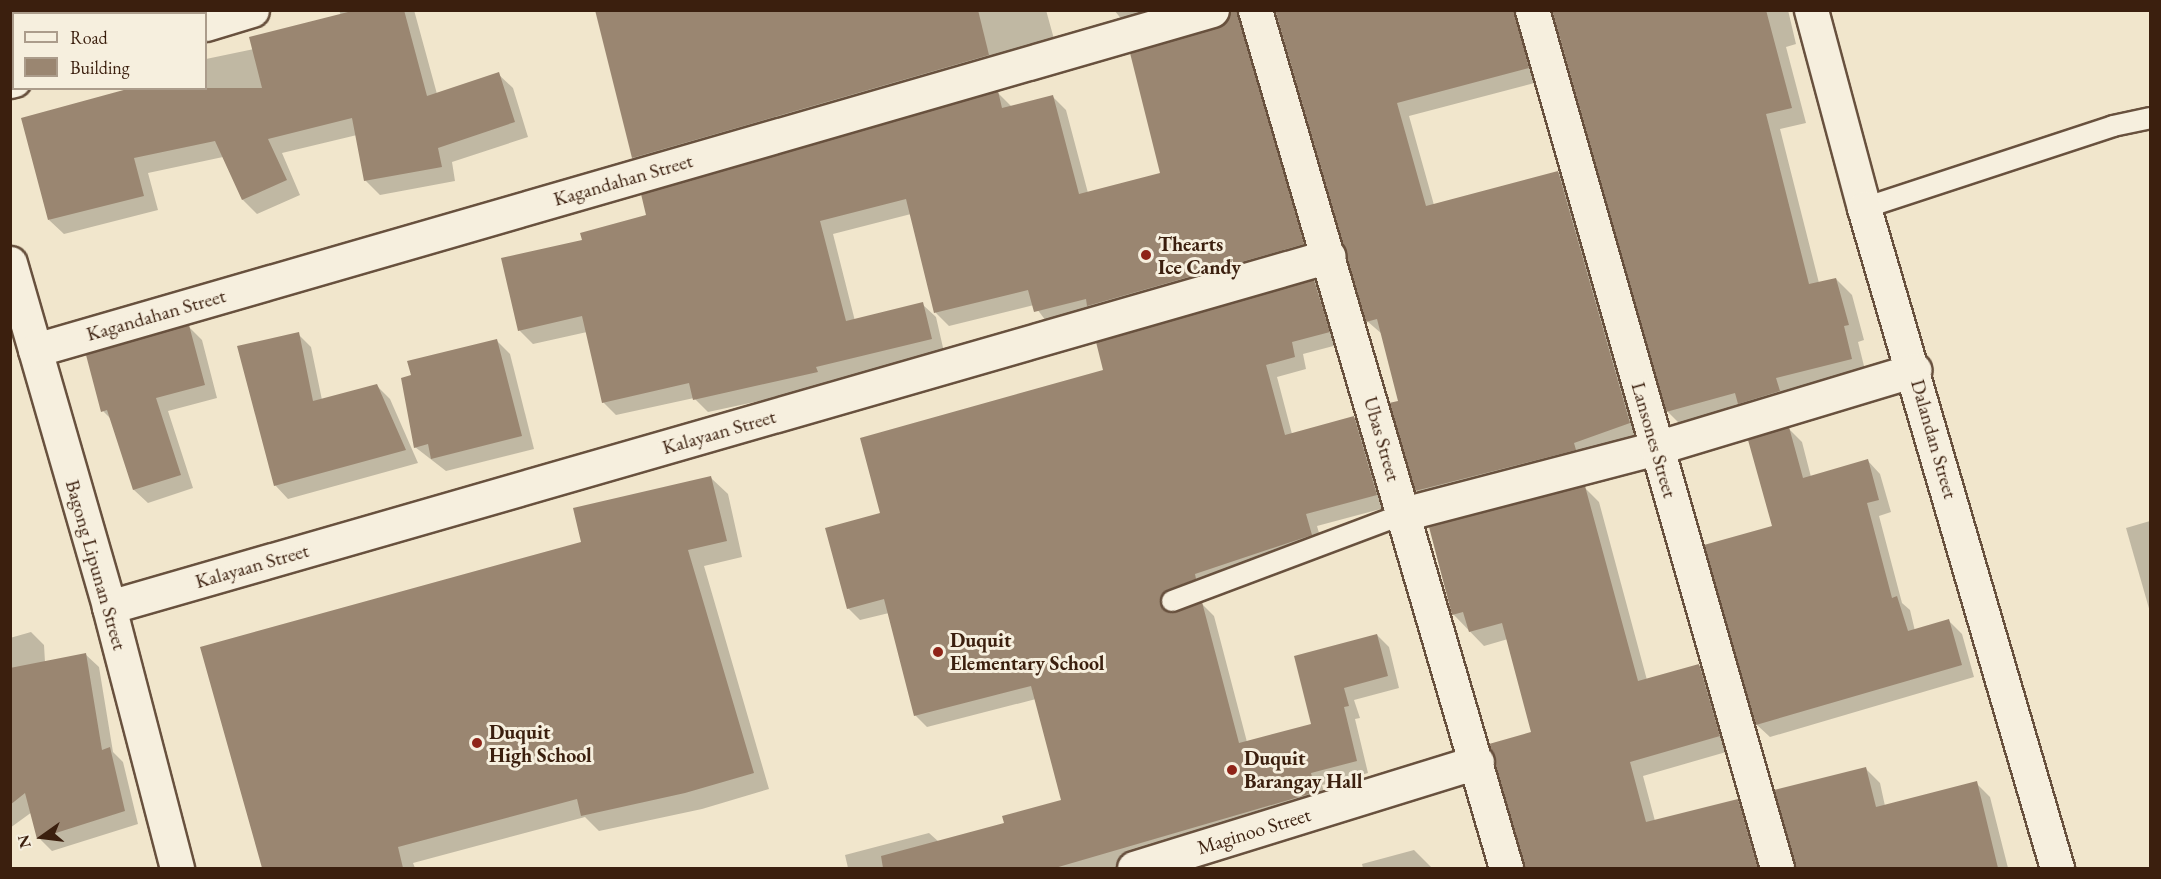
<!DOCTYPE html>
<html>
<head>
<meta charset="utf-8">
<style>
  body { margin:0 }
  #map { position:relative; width:2161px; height:879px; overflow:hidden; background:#f1e6cc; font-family:"EB Garamond",serif }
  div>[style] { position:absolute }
  .shadow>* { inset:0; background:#0003 }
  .building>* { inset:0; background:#9a8671 }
  .roads { filter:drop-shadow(2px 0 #68513e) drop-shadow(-2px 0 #68513e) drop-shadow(0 2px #68513e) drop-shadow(0 -2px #68513e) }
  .lane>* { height:20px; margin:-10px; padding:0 10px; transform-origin:10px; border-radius:10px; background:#f6efde }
  .street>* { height:33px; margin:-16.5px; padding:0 16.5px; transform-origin:16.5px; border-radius:16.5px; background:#f6efde }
  .secondary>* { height:33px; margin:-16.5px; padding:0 16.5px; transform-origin:16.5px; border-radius:16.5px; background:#f6efde }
  .dots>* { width:16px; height:16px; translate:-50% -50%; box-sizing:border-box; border:3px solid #f6efde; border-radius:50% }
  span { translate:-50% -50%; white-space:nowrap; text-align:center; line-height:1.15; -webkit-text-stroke:6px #f6efde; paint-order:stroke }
  .street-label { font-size:20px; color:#3b1f0e }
  .poi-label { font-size:20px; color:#3b1f0e; font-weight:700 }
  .left { translate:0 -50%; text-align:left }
  .frame { position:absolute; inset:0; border:12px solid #3b1f0e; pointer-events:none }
  .legend { position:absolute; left:12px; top:12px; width:195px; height:78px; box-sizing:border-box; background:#f6efde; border:2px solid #ab9c8b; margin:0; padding:8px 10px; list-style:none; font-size:18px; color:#3b1f0e }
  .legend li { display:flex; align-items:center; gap:12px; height:30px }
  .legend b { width:30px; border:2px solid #ab9c8b }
  .north { position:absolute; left:12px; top:807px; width:60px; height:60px; -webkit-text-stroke:4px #f6efde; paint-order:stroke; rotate:256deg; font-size:16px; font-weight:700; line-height:24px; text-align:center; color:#3b1f0e }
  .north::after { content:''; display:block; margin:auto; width:21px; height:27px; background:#3b1f0e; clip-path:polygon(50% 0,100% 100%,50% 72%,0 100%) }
</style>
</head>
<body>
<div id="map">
  <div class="shadow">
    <i style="clip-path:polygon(339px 10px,414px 10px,437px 94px,498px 74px,513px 88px,528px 137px,452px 162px,455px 181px,380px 195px,365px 180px,357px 135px,282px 153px,300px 195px,257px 214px,243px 200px,223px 157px,148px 173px,158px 210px,64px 234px,49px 220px,206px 88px,206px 59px,254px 49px,341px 16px)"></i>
    <i style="clip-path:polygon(596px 10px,1046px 10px,1054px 39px,999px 53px,1003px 70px,648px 172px,633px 157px)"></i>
    <i style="clip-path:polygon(1114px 10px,1201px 10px,1128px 27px)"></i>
    <i style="clip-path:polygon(1230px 10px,1255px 10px,1316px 257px,1049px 325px,1034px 305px,949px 326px,936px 313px,911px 214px,833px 234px,855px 321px,922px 304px,936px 317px,944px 352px,829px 381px,830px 386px,708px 412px,694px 398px,616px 415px,603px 402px,587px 332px,533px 344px,520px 331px,503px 259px,584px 241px,998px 93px,1012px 107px,1053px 97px,1066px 110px,1088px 193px,1162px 174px,1218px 29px,1227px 23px)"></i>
    <i style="clip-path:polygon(1276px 10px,1514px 10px,1527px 24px,1542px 81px,1409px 116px,1434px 205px,1558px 172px,1571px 186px,1643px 436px,1430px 504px,1417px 491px,1391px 404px,1400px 402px,1382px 334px,1367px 321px)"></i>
    <i style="clip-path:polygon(1552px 10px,1788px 10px,1796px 44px,1786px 47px,1806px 123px,1780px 129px,1819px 283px,1836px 279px,1852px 295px,1864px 340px,1858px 342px,1866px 374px,1683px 427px,1668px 412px)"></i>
    <i style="clip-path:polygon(1314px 281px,1326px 293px,1341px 344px,1303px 354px,1306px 369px,1277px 377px,1292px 434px,1354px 418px,1366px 429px,1388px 507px,1317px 526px,1323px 547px,1175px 605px,1173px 614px,1202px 604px,1214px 616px,1247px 742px,1313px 725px,1377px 635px,1389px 647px,1399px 688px,1354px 700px,1360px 718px,1355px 719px,1368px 773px,1322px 785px,1327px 804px,1134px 868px,848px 868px,845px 855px,929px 833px,939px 842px,1006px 824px,1062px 801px,1036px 699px,927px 727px,915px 715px,889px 613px,860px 620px,848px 608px,881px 514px,1105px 371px)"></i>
    <i style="clip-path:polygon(189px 327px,202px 340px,217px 398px,168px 411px,193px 488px,148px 503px,134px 490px,112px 420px,103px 411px)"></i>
    <i style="clip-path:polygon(298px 334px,311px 347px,322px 400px,377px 386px,390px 399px,418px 463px,288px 499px,275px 485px)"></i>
    <i style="clip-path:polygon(497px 341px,510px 354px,534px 449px,446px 471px,415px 447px)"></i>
    <i style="clip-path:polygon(1789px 429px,1802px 442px,1811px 477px,1868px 461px,1880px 474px,1891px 512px,1879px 516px,1902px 603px,1910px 610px,1915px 631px,1949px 621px,1962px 634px,1974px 677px,1770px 737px,1757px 725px,1773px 527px)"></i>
    <i style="clip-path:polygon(711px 478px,728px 494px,742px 557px,704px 566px,769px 789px,702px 809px,599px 831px,585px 817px,413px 863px,415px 868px,263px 868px,202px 648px,582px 543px)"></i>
    <i style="clip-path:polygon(1585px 488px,1599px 502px,1647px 680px,1699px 666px,1713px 680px,1733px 750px,1643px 776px,1655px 821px,1737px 801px,1751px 815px,1767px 868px,1759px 868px,1744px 815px,1741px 815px,1756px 868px,1524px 868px,1533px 734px,1508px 639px,1484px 646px,1453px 614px)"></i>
    <i style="clip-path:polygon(2150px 521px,2150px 612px,2126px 528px)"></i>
    <i style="clip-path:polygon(31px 632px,44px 645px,45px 662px,85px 654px,99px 667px,113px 752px,123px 762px,138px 824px,52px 851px,39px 838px,32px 812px,10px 828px,10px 638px)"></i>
    <i style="clip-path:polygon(1866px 769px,1880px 783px,1885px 806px,1976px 783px,1990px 797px,2008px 868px,1796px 868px,1776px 791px)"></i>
    <i style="clip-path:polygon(1414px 850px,1432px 868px,1363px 868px,1362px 864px)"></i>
  </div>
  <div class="building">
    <i style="clip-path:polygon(356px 10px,404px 10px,427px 96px,499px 72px,515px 122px,438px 148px,442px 167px,364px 181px,352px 118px,268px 139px,287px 180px,242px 200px,215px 141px,134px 158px,144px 196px,48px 220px,21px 118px,131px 88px,262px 88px,249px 37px)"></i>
    <i style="clip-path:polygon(595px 10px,978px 10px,989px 55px,632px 158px)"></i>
    <i style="clip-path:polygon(1230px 10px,1237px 10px,1304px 244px,1087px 306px,1086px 299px,1034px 312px,1028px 290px,934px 313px,906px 199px,820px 221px,846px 321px,923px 302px,932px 339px,816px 367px,818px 372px,693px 400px,689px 383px,602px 403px,582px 316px,518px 331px,501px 258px,582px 240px,580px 233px,646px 215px,641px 194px,998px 91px,1002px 108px,1053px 95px,1079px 194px,1160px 173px,1130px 53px,1217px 28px,1226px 23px)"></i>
    <i style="clip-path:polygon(1275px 10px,1514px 10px,1529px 68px,1397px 103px,1426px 206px,1558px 171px,1630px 423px,1574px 443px,1576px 450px,1415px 491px,1389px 403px,1398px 401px,1377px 319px,1366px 322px)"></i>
    <i style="clip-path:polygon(1552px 10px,1766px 10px,1792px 108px,1766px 114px,1809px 284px,1836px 278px,1849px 325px,1844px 326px,1852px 359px,1776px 378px,1780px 391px,1738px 404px,1735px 393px,1666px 412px)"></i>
    <i style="clip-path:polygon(1314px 280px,1330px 332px,1292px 342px,1295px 357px,1266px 365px,1285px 435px,1354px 416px,1377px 495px,1306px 514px,1312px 535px,1195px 574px,1196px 579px,1167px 590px,1160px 600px,1164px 610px,1171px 613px,1202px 602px,1239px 743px,1311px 724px,1294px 656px,1377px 634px,1388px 676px,1344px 688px,1349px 706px,1344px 707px,1357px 761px,1311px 773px,1316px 792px,1055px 868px,883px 868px,881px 856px,1004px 823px,1002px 816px,1061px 800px,1031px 686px,914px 716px,884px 599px,847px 609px,825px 528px,880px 513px,860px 438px,1103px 370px,1096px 342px)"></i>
    <i style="clip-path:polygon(189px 325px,205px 385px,156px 398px,181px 475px,133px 490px,107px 410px,101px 412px,86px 355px)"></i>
    <i style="clip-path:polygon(299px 332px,313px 401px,377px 384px,406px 450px,274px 486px,237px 346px)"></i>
    <i style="clip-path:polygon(497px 339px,522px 436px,431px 459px,428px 444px,414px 448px,401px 378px,411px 375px,407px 361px)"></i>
    <i style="clip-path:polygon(1789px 427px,1803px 478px,1868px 459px,1879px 500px,1867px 503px,1892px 598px,1897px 596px,1908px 631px,1949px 619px,1962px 665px,1756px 725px,1704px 545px,1772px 526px,1748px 440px)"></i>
    <i style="clip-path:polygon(711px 476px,727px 541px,688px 550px,754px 773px,685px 793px,581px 816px,577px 799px,398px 847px,403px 868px,262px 868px,200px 647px,581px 542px,573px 508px)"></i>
    <i style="clip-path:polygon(1585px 486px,1638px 681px,1699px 664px,1720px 736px,1630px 762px,1646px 822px,1738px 799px,1758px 868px,1524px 868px,1489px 744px,1531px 732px,1502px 623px,1469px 632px,1463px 612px,1452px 615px,1429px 527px)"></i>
    <i style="clip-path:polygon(86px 653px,102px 750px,110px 747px,125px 811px,37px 839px,25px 793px,10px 805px,10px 668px)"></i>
    <i style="clip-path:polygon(1866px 767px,1876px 807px,1977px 781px,1998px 868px,1795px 868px,1774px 790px)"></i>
  </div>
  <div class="roads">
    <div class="lane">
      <i style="left:1864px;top:208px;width:262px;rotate:-18.2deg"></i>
      <i style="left:2113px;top:126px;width:38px;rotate:-12deg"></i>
      <i style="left:1172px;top:601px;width:247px;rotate:-20.6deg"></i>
    </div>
    <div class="street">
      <i style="left:1532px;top:10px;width:892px;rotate:74.06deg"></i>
      <i style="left:1811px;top:10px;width:205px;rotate:75deg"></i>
      <i style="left:1864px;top:208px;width:688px;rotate:73.7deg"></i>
      <i style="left:206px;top:24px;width:48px;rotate:-16.9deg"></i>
      <i style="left:10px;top:81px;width:4px;rotate:-14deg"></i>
      <i style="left:10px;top:263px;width:358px;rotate:73.9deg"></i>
      <i style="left:109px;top:607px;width:270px;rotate:75.4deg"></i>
      <i style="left:35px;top:350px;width:1225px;rotate:-16.11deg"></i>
      <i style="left:1403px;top:514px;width:261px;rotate:-14.6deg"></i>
      <i style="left:1656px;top:448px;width:270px;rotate:-16.8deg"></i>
      <i style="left:109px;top:607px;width:1269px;rotate:-16.05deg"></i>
      <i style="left:1134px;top:868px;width:359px;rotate:-17.2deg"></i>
    </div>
    <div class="secondary">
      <i style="left:1255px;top:10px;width:894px;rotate:73.69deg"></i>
    </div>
  </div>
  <div class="dots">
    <i style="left:1146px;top:255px;background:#8f2418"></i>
    <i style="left:938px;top:652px;background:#8f2418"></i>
    <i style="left:477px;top:743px;background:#8f2418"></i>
    <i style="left:1232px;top:770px;background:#8f2418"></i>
  </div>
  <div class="street-label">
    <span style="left:623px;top:180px;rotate:-16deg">Kagandahan Street</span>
    <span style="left:156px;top:315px;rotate:-16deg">Kagandahan Street</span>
    <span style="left:719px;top:432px;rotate:-16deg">Kalayaan Street</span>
    <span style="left:1382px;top:439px;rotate:74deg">Ubas Street</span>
    <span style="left:1934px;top:439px;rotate:74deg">Dalandan Street</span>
    <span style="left:1654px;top:440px;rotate:74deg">Lansones Street</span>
    <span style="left:96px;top:565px;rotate:74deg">Bagong Lipunan Street</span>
    <span style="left:252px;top:566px;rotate:-16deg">Kalayaan Street</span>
    <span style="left:1254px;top:831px;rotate:-17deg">Maginoo Street</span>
  </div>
  <div class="poi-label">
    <span class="left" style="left:1158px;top:256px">Thearts<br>Ice Candy</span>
    <span class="left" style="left:950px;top:652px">Duquit<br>Elementary School</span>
    <span class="left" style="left:489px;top:744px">Duquit<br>High School</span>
    <span class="left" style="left:1244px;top:770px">Duquit<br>Barangay Hall</span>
  </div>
  <div class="frame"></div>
  <ul class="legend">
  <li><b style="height:8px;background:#f6efde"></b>Road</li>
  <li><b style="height:16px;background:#9a8671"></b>Building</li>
  </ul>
  <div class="north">N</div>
</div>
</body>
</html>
